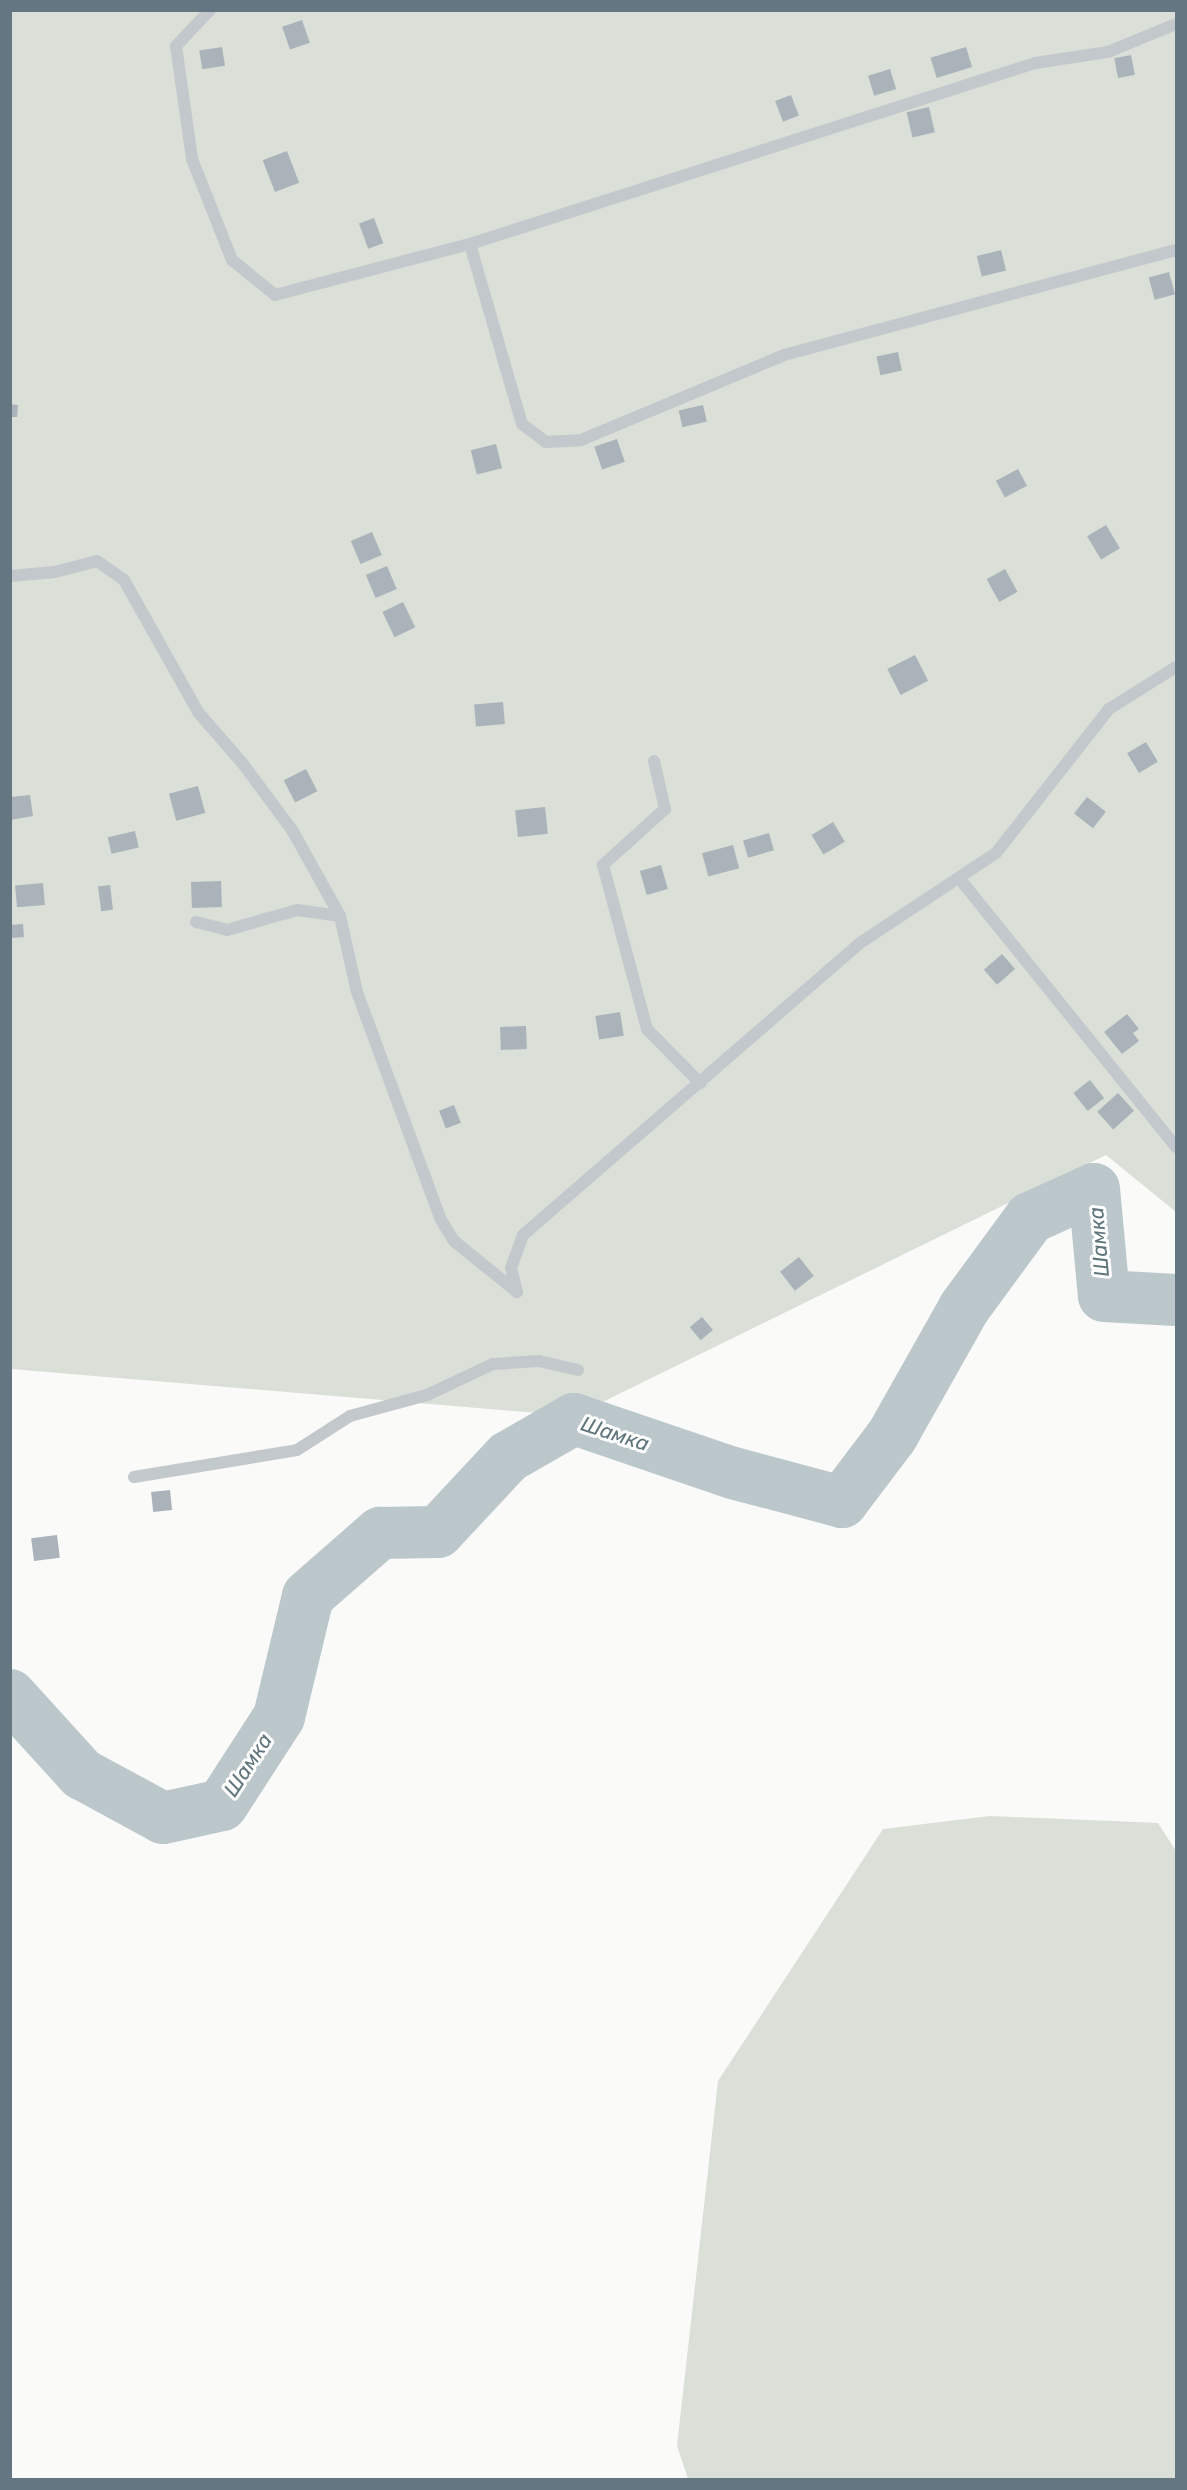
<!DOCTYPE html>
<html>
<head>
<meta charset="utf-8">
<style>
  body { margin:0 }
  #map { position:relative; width:1187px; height:2490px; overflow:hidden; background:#fafaf8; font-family:Rubik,sans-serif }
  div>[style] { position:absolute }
  .green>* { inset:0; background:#dadfd7 }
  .river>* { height:52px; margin:-26px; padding:0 26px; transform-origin:26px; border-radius:26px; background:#bbc7cb }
  .building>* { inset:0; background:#aab3b9; transform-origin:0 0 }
  .lane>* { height:12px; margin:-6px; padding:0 6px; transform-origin:6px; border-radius:6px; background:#c3c8cc }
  span { translate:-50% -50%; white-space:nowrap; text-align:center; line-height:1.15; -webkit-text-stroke:6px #fff; paint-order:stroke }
  .water-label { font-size:21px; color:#60757c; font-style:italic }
  .frame { position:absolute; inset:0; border:12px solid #657683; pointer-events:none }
</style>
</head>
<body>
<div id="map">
  <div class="green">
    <i style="clip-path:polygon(10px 11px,1176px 11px,1176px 1212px,1106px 1155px,574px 1416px,11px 1369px)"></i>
    <i style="clip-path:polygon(990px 1816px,1158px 1823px,1176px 1851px,1176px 2479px,688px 2479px,677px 2446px,718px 2081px,883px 1829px)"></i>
  </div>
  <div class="river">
    <i style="left:10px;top:1695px;width:107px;rotate:47.7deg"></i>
    <i style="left:82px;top:1774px;width:92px;rotate:28.5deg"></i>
    <i style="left:163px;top:1818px;width:60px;rotate:-12.4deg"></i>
    <i style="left:222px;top:1805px;width:105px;rotate:-57.1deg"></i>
    <i style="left:279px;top:1717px;width:124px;rotate:-76.5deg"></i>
    <i style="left:308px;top:1596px;width:96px;rotate:-41.2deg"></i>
    <i style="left:380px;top:1533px;width:58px;rotate:-1deg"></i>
    <i style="left:438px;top:1532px;width:103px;rotate:-47deg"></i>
    <i style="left:508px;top:1457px;width:76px;rotate:-29.9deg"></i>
    <i style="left:574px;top:1419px;width:168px;rotate:18.8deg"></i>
    <i style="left:733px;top:1473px;width:113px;rotate:14.9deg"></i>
    <i style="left:842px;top:1502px;width:83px;rotate:-52.9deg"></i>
    <i style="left:892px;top:1436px;width:147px;rotate:-60.6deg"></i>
    <i style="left:964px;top:1308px;width:112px;rotate:-53.7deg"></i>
    <i style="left:1030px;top:1218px;width:70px;rotate:-24.4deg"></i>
    <i style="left:1094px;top:1189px;width:107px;rotate:84.7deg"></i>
    <i style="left:1104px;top:1296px;width:72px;rotate:3.2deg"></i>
  </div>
  <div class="building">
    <i style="left:302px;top:20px;width:24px;height:21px;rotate:71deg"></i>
    <i style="left:222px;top:47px;width:19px;height:23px;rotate:81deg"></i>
    <i style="left:966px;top:47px;width:21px;height:37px;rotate:73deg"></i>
    <i style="left:1131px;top:55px;width:20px;height:17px;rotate:79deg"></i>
    <i style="left:890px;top:69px;width:21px;height:23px;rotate:73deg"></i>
    <i style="left:791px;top:95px;width:22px;height:17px;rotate:69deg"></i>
    <i style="left:929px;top:107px;width:26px;height:23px;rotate:77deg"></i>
    <i style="left:287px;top:151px;width:34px;height:26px;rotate:69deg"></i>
    <i style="left:374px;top:218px;width:27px;height:16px;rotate:70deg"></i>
    <i style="left:1001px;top:250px;width:21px;height:25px;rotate:76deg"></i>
    <i style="left:1169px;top:272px;width:23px;height:21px;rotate:75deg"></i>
    <i style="left:898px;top:352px;width:19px;height:22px;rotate:78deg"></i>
    <i style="clip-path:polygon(10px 404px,18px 405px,17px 417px,10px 417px)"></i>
    <i style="left:703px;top:405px;width:17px;height:25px;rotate:77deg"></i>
    <i style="left:617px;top:439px;width:24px;height:24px;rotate:71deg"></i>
    <i style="left:496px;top:444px;width:25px;height:26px;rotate:76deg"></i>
    <i style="left:1018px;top:469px;width:19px;height:25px;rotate:62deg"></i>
    <i style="left:1106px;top:525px;width:27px;height:22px;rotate:59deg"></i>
    <i style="left:372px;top:532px;width:25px;height:23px;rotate:67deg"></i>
    <i style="left:387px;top:566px;width:25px;height:23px;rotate:67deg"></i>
    <i style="left:1005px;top:569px;width:26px;height:21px;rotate:61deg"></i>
    <i style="left:403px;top:602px;width:28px;height:23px;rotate:64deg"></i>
    <i style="left:915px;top:655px;width:29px;height:31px;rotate:63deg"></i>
    <i style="left:503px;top:702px;width:22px;height:29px;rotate:85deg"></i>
    <i style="left:1146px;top:742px;width:23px;height:22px;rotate:59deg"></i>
    <i style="left:306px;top:769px;width:25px;height:25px;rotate:63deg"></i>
    <i style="left:198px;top:786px;width:28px;height:30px;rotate:75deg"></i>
    <i style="clip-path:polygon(30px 795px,33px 816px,10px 820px,10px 797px)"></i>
    <i style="left:1087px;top:797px;width:24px;height:21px;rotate:38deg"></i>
    <i style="left:545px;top:807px;width:27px;height:30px;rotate:84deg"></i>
    <i style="left:833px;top:822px;width:23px;height:25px;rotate:59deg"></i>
    <i style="left:135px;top:831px;width:17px;height:28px;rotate:77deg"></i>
    <i style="left:769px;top:833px;width:18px;height:27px;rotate:74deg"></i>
    <i style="left:733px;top:845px;width:24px;height:32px;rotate:75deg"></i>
    <i style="left:661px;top:865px;width:25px;height:22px;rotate:74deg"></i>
    <i style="left:221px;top:881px;width:26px;height:30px;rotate:88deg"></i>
    <i style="left:43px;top:883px;width:22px;height:28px;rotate:85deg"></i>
    <i style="left:110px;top:885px;width:25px;height:12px;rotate:83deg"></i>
    <i style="left:23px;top:924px;width:13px;height:13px;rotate:86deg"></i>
    <i style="left:1002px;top:954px;width:20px;height:24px;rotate:49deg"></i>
    <i style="left:620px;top:1012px;width:24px;height:25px;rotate:81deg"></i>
    <i style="clip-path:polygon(1127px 1014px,1139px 1029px,1133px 1033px,1139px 1041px,1122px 1054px,1104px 1032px)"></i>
    <i style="left:526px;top:1026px;width:23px;height:26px;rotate:88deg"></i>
    <i style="left:1090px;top:1080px;width:23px;height:21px;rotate:52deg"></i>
    <i style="left:1118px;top:1093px;width:24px;height:28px;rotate:48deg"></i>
    <i style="left:454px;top:1105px;width:19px;height:16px;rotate:69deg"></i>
    <i style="left:799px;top:1257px;width:24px;height:24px;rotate:52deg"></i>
    <i style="left:702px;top:1317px;width:17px;height:16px;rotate:50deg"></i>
    <i style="left:170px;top:1490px;width:20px;height:19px;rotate:84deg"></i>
    <i style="left:57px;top:1535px;width:23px;height:26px;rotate:83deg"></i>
  </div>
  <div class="lane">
    <i style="left:210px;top:10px;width:50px;rotate:133.4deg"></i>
    <i style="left:176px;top:46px;width:114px;rotate:81.9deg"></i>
    <i style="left:192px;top:159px;width:109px;rotate:68.4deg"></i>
    <i style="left:232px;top:260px;width:55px;rotate:39.1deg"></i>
    <i style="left:275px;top:295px;width:202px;rotate:-14.7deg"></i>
    <i style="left:470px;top:244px;width:593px;rotate:-17.76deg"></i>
    <i style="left:1035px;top:63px;width:74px;rotate:-8.6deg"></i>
    <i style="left:1108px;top:52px;width:74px;rotate:-22.4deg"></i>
    <i style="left:470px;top:244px;width:187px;rotate:73.9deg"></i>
    <i style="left:522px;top:424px;width:30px;rotate:37deg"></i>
    <i style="left:546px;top:442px;width:35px;rotate:-3deg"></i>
    <i style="left:581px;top:440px;width:220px;rotate:-22.7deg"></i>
    <i style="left:784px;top:355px;width:406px;rotate:-15deg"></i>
    <i style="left:10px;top:576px;width:45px;rotate:-5.1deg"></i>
    <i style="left:55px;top:572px;width:43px;rotate:-14.7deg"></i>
    <i style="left:97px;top:561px;width:33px;rotate:35deg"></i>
    <i style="left:124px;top:580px;width:151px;rotate:60.7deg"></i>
    <i style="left:198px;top:712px;width:69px;rotate:49.1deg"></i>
    <i style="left:243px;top:764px;width:82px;rotate:53.4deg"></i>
    <i style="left:292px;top:830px;width:98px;rotate:60.8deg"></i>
    <i style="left:340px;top:916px;width:78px;rotate:77.4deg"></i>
    <i style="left:357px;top:992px;width:241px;rotate:69.8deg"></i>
    <i style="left:440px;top:1218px;width:27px;rotate:59deg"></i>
    <i style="left:454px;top:1241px;width:81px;rotate:39deg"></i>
    <i style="left:654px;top:761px;width:49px;rotate:77.1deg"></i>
    <i style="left:665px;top:809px;width:84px;rotate:137.9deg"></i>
    <i style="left:603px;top:865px;width:170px;rotate:75deg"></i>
    <i style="left:647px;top:1029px;width:76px;rotate:45.5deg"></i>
    <i style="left:959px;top:878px;width:346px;rotate:51.1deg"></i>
    <i style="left:196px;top:922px;width:32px;rotate:14deg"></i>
    <i style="left:227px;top:930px;width:73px;rotate:-15.9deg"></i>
    <i style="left:297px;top:910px;width:43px;rotate:7.9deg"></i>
    <i style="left:517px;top:1292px;width:25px;rotate:-104deg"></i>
    <i style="left:511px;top:1268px;width:35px;rotate:-70deg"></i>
    <i style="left:523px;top:1235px;width:449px;rotate:-40.9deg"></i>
    <i style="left:863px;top:941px;width:159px;rotate:-33.5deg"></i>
    <i style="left:996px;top:853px;width:183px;rotate:-51.9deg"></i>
    <i style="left:1109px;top:709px;width:79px;rotate:-32.1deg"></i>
    <i style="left:134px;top:1477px;width:165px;rotate:-9.4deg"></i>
    <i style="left:297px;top:1450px;width:63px;rotate:-32.7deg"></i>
    <i style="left:350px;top:1416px;width:80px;rotate:-15.3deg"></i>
    <i style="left:427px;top:1395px;width:73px;rotate:-25.2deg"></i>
    <i style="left:493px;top:1364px;width:46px;rotate:-3.7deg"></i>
    <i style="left:539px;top:1361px;width:40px;rotate:13deg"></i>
  </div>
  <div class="water-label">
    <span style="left:1099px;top:1242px;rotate:-95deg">Шамка</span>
    <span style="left:615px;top:1434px;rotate:18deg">Шамка</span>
    <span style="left:248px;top:1765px;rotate:-57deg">Шамка</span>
  </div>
  <div class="frame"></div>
</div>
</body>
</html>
